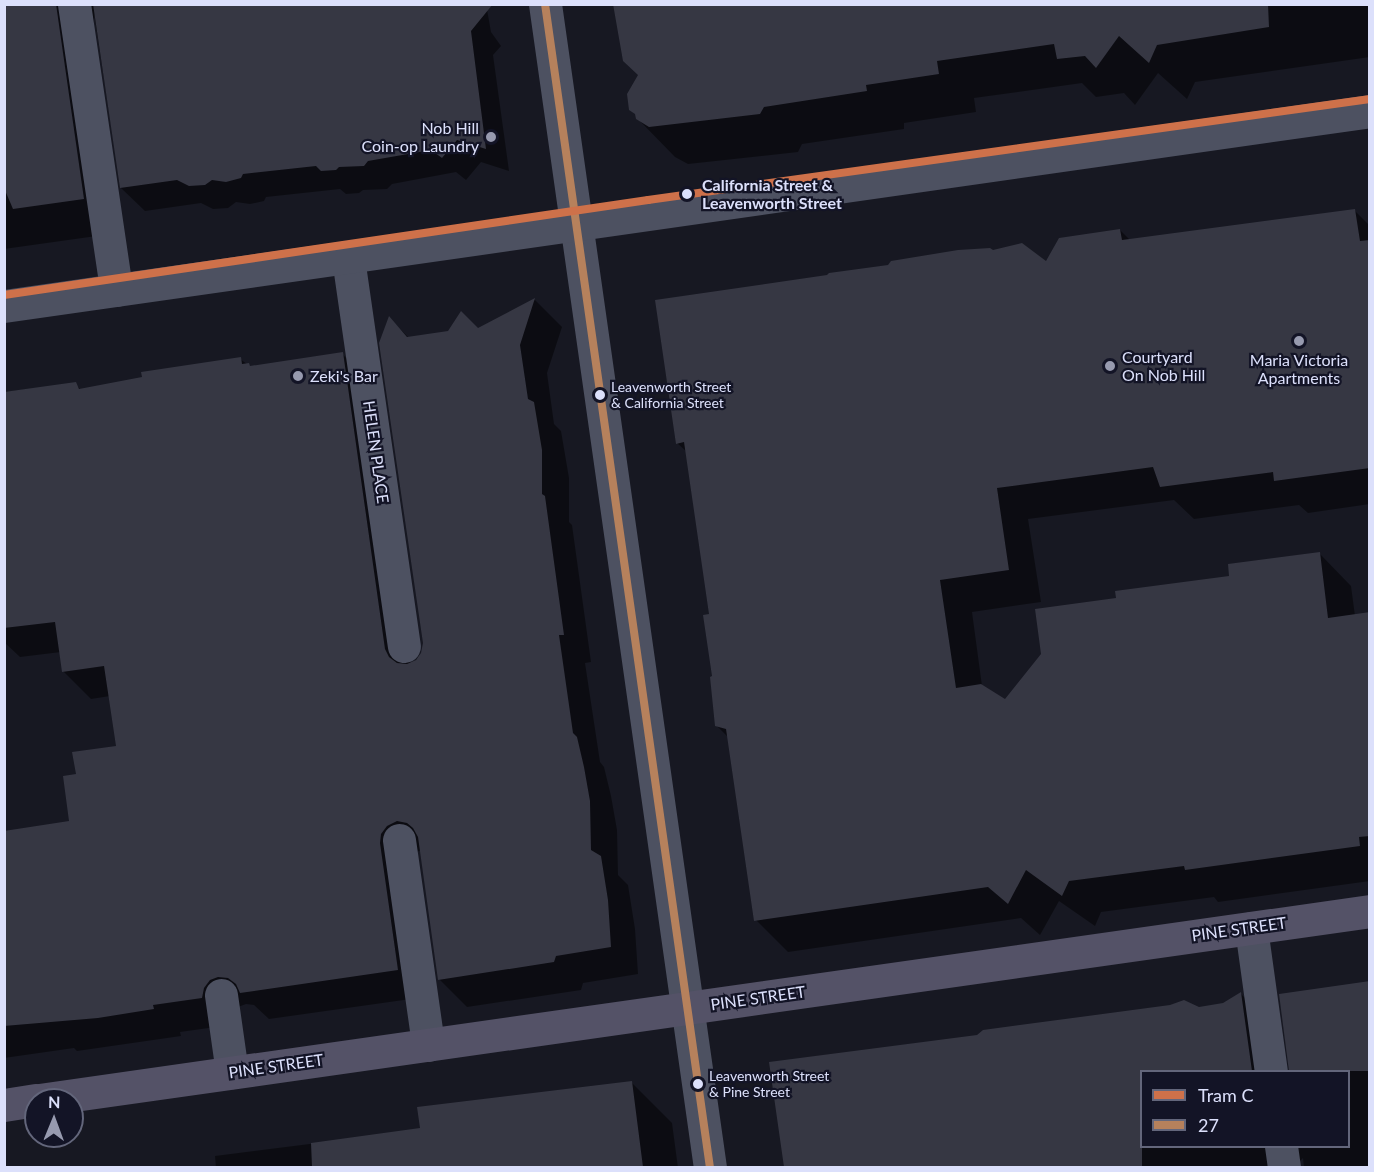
<!DOCTYPE html>
<html>
<head>
<meta charset="utf-8">
<style>
  body { margin:0 }
  #map { position:relative; width:1374px; height:1172px; overflow:hidden; background:#171822; font-family:Lato,sans-serif }
  div>[style] { position:absolute }
  .shadow>* { inset:0; background:#0007 }
  .building>* { inset:0; background:#363743 }
  .minor>* { height:33px; margin:-16.5px; padding:0 16.5px; transform-origin:16.5px; border-radius:16.5px; background:#4d5161 }
  .major>* { height:33px; margin:-16.5px; padding:0 16.5px; transform-origin:16.5px; border-radius:16.5px; background:#545267 }
  .bus-1>* { height:8px; margin:-4px; padding:0 4px; transform-origin:4px; border-radius:4px; background:#b6815c }
  .tram-1>* { height:8px; margin:-4px; padding:0 4px; transform-origin:4px; border-radius:4px; background:#ce714a }
  .dots>* { width:16px; height:16px; translate:-50% -50%; box-sizing:border-box; border:3px solid #131426; border-radius:50% }
  span { translate:-50% -50%; white-space:nowrap; text-align:center; line-height:1.15; -webkit-text-stroke:4.5px #131426; paint-order:stroke }
  .bus-label { font-size:14px; color:#dce0fb }
  .left { translate:0 -50%; text-align:left }
  .poi-label { font-size:16px; color:#dce0fb }
  .right { translate:-100% -50%; text-align:right }
  .stop-label { font-size:16px; color:#dce0fb; font-weight:700 }
  .street-label { font-size:16px; color:#dce0fb }
  .frame { position:absolute; inset:0; border:6px solid #dce0fb; pointer-events:none }
  .legend { position:absolute; left:1140px; top:1070px; width:210px; height:78px; box-sizing:border-box; background:#131426; border:2px solid #63667b; margin:0; padding:8px 10px; list-style:none; font-size:18px; color:#dce0fb }
  .legend li { display:flex; align-items:center; gap:12px; height:30px }
  .legend b { width:30px; border:2px solid #63667b }
  .north { position:absolute; left:24px; top:1088px; width:60px; height:60px; box-sizing:border-box; background:#131426; border:2px solid #63667b; border-radius:50%; rotate:1deg; font-size:16px; font-weight:700; line-height:24px; text-align:center; color:#dce0fb }
  .north::after { content:''; display:block; margin:auto; width:21px; height:27px; background:#979aaf; clip-path:polygon(50% 0,100% 100%,50% 72%,0 100%) }
</style>
</head>
<body>
<div id="map">
  <div class="shadow">
    <i style="clip-path:polygon(4px 4px,486px 4px,491px 32px,501px 46px,493px 55px,509px 171px,481px 162px,466px 180px,456px 172px,392px 184px,387px 189px,363px 190px,359px 193px,346px 194px,340px 189px,266px 197px,264px 201px,250px 204px,236px 202px,228px 208px,213px 209px,201px 203px,145px 211px,121px 188px,94px 13px,94px 30px,118px 233px,4px 249px)"></i>
    <i style="clip-path:polygon(615px 4px,1370px 4px,1370px 57px,1195px 82px,1187px 99px,1158px 73px,1135px 105px,1124px 93px,1096px 97px,1082px 83px,974px 98px,976px 112px,904px 123px,904px 129px,802px 144px,798px 152px,688px 164px,675px 157px,637px 118px,640px 76px)"></i>
    <i style="clip-path:polygon(1354px 210px,1370px 226px,1370px 504px,1308px 513px,1299px 505px,1194px 519px,1174px 500px,1028px 519px,1041px 602px,972px 612px,982px 686px,1005px 701px,1118px 600px,1231px 577px,1319px 553px,1351px 586px,1355px 616px,1370px 614px,1370px 881px,1218px 902px,1214px 897px,1101px 912px,1095px 926px,1059px 901px,1040px 935px,1021px 918px,788px 952px,756px 920px,729px 738px,716px 725px,710px 615px,687px 452px,677px 443px,993px 252px,1047px 263px,1120px 230px,1130px 240px)"></i>
    <i style="clip-path:polygon(535px 300px,562px 327px,547px 373px,554px 424px,561px 431px,569px 478px,569px 522px,572px 525px,591px 662px,585px 663px,600px 762px,604px 767px,611px 796px,617px 830px,618px 875px,628px 885px,635px 929px,638px 974px,583px 983px,581px 990px,467px 1007px,439px 979px,421px 850px,415px 853px,425px 997px,269px 1019px,254px 1005px,246px 1004px,238px 1007px,230px 1025px,180px 1032px,181px 1036px,77px 1051px,74px 1048px,4px 1058px,4px 832px,71px 822px,78px 775px,118px 747px,110px 696px,91px 699px,63px 671px,61px 652px,20px 657px,4px 642px,4px 392px,75px 384px,81px 390px,240px 359px,251px 367px,342px 354px,370px 381px,411px 664px,423px 654px,424px 643px,390px 319px,409px 338px,478px 330px)"></i>
    <i style="clip-path:polygon(1370px 983px,1370px 1168px,1304px 1168px,1303px 1158px,1293px 1168px,785px 1168px,770px 1063px,1199px 1009px,1224px 1005px,1241px 994px,1270px 1023px,1276px 1072px,1142px 1072px,1142px 1146px,1348px 1146px,1348px 1072px,1291px 1072px)"></i>
    <i style="clip-path:polygon(632px 1083px,672px 1123px,678px 1168px,216px 1168px,215px 1156px,421px 1130px)"></i>
  </div>
  <div class="building">
    <i style="clip-path:polygon(4px 4px,56px 4px,84px 199px,13px 209px,4px 188px)"></i>
    <i style="clip-path:polygon(93px 4px,493px 4px,471px 31px,486px 149px,457px 140px,442px 158px,431px 150px,368px 161px,364px 166px,339px 167px,336px 170px,321px 171px,316px 166px,243px 174px,241px 178px,226px 182px,212px 180px,205px 185px,189px 186px,177px 180px,120px 188px)"></i>
    <i style="clip-path:polygon(613px 4px,1268px 4px,1269px 27px,1157px 45px,1149px 63px,1119px 36px,1096px 68px,1085px 56px,1057px 59px,1054px 44px,937px 61px,939px 74px,866px 85px,867px 91px,764px 107px,760px 114px,649px 127px,636px 119px,635px 114px,629px 110px,627px 94px,638px 75px,623px 61px)"></i>
    <i style="clip-path:polygon(1355px 209px,1360px 241px,1370px 240px,1370px 468px,1274px 481px,1273px 472px,1160px 487px,1153px 467px,997px 488px,1009px 570px,940px 580px,956px 688px,981px 684px,1005px 699px,1041px 654px,1035px 609px,1116px 598px,1115px 591px,1229px 576px,1228px 564px,1320px 552px,1328px 618px,1370px 612px,1370px 836px,1359px 837px,1360px 846px,1185px 870px,1184px 866px,1069px 881px,1062px 896px,1026px 870px,1008px 904px,988px 887px,754px 921px,726px 729px,715px 726px,710px 677px,712px 676px,703px 615px,709px 614px,684px 442px,676px 444px,655px 300px,827px 275px,829px 273px,888px 265px,891px 261px,958px 250px,990px 248px,993px 250px,1022px 243px,1046px 261px,1059px 238px,1120px 229px,1122px 240px)"></i>
    <i style="clip-path:polygon(535px 298px,520px 345px,528px 399px,534px 402px,542px 450px,542px 494px,545px 496px,564px 635px,559px 635px,573px 733px,577px 737px,584px 767px,590px 801px,591px 850px,601px 856px,608px 900px,611px 947px,556px 956px,554px 962px,438px 980px,418px 837px,413px 828px,407px 823px,397px 821px,387px 826px,381px 834px,380px 843px,398px 970px,240px 993px,236px 984px,228px 978px,218px 977px,210px 980px,204px 988px,202px 998px,153px 1005px,154px 1009px,98px 1018px,4px 1026px,4px 831px,69px 821px,63px 776px,76px 774px,72px 752px,116px 746px,104px 666px,62px 672px,55px 622px,4px 628px,4px 392px,76px 382px,79px 389px,142px 377px,141px 372px,241px 357px,242px 364px,249px 363px,250px 366px,343px 352px,385px 649px,389px 657px,397px 663px,407px 664px,416px 660px,421px 653px,423px 643px,379px 343px,389px 316px,407px 337px,448px 331px,461px 311px,478px 328px)"></i>
    <i style="clip-path:polygon(1370px 981px,1370px 1071px,1289px 1071px,1279px 994px)"></i>
    <i style="clip-path:polygon(1241px 992px,1252px 1071px,1142px 1071px,1142px 1167px,784px 1167px,769px 1062px,977px 1035px,983px 1030px,1170px 1005px,1184px 1000px,1199px 1007px,1223px 1003px)"></i>
    <i style="clip-path:polygon(632px 1081px,643px 1167px,312px 1167px,311px 1143px,420px 1128px,417px 1107px)"></i>
  </div>
  <div class="minor">
    <i style="left:74px;top:4px;width:289px;rotate:81.6deg"></i>
    <i style="left:545px;top:4px;width:1176px;rotate:81.93deg"></i>
    <i style="left:348px;top:258px;width:392px;rotate:81.8deg"></i>
    <i style="left:4px;top:306px;width:1380px;rotate:-8.12deg"></i>
    <i style="left:399px;top:840px;width:207px;rotate:81.9deg"></i>
    <i style="left:1251px;top:928px;width:145px;rotate:82.1deg"></i>
    <i style="left:221px;top:995px;width:78px;rotate:81.9deg"></i>
    <i style="left:1281px;top:1146px;width:22px;rotate:82deg"></i>
  </div>
  <div class="major">
    <i style="left:39px;top:1100px;width:1344px;rotate:-8.08deg"></i>
    <i style="left:4px;top:1105px;width:32px;rotate:-9deg"></i>
  </div>
  <div class="bus-1">
    <i style="left:545px;top:4px;width:1176px;rotate:81.93deg"></i>
  </div>
  <div class="tram-1">
    <i style="left:4px;top:295px;width:651px;rotate:-8.39deg"></i>
    <i style="left:648px;top:200px;width:729px;rotate:-7.96deg"></i>
  </div>
  <div class="dots">
    <i style="left:491px;top:137px;background:#979aaf"></i>
    <i style="left:687px;top:194px;background:#dce0fb"></i>
    <i style="left:1299px;top:341px;background:#979aaf"></i>
    <i style="left:1110px;top:366px;background:#979aaf"></i>
    <i style="left:298px;top:376px;background:#979aaf"></i>
    <i style="left:600px;top:395px;background:#dce0fb"></i>
    <i style="left:698px;top:1084px;background:#dce0fb"></i>
  </div>
  <div class="bus-label">
    <span class="left" style="left:611px;top:395px">Leavenworth Street<br>&amp; California Street</span>
    <span class="left" style="left:709px;top:1084px">Leavenworth Street<br>&amp; Pine Street</span>
  </div>
  <div class="poi-label">
    <span class="right" style="left:479px;top:137px">Nob Hill<br>Coin-op Laundry</span>
    <span class="left" style="left:1122px;top:366px">Courtyard<br>On Nob Hill</span>
    <span style="left:1299px;top:369px">Maria Victoria<br>Apartments</span>
    <span class="left" style="left:310px;top:376px">Zeki's Bar</span>
  </div>
  <div class="stop-label">
    <span class="left" style="left:702px;top:194px">California Street &amp;<br>Leavenworth Street</span>
  </div>
  <div class="street-label">
    <span style="left:376px;top:452px;rotate:82deg">HELEN PLACE</span>
    <span style="left:1239px;top:929px;rotate:-8deg">PINE STREET</span>
    <span style="left:758px;top:998px;rotate:-8deg">PINE STREET</span>
    <span style="left:276px;top:1066px;rotate:-8deg">PINE STREET</span>
  </div>
  <div class="frame"></div>
  <ul class="legend">
  <li><b style="height:8px;background:#ce714a"></b>Tram C</li>
  <li><b style="height:8px;background:#b6815c"></b>27</li>
  </ul>
  <div class="north">N</div>
</div>
</body>
</html>
